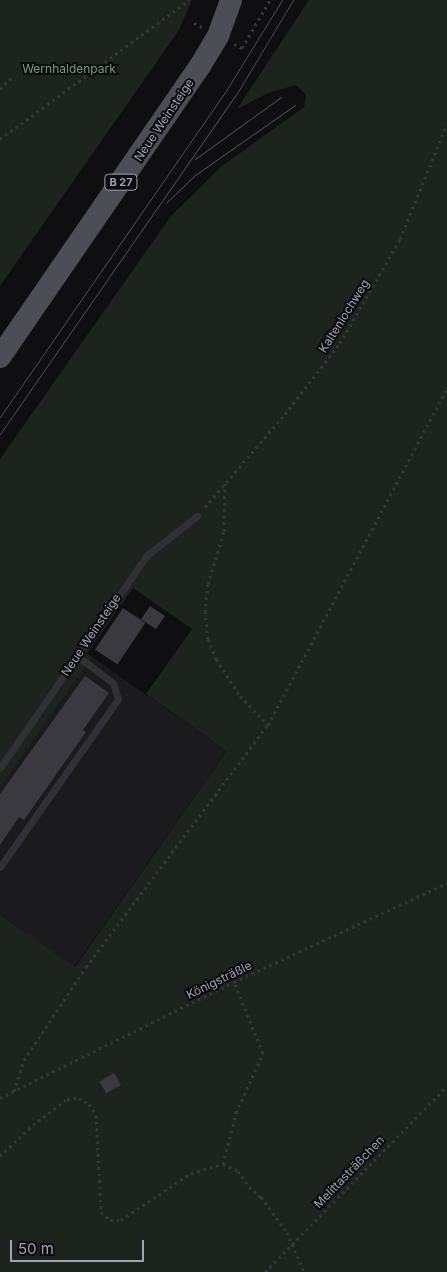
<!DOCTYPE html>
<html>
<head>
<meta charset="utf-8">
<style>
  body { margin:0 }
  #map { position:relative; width:447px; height:1272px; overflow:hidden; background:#0f0f11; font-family:Inter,sans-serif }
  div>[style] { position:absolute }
  .built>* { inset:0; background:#1b1b1e }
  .green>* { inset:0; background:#1c241d }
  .building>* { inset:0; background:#39393f; transform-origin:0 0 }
  .path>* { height:3px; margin-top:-1.5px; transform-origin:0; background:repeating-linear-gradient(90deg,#36373d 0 2.5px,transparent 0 6.5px) }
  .lane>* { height:7px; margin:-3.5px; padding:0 3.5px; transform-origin:3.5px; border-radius:3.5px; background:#303036 }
  .primary>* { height:22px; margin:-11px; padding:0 11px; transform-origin:11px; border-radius:11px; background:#4c4d55 }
  .tram>* { height:1px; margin:-0.5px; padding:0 0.5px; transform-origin:0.5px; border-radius:0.5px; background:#47484f }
  span { translate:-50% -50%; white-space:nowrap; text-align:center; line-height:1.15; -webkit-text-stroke:4px #0b0a0c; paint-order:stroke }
  .shield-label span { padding:1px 4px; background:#0b0a0c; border:1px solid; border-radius:4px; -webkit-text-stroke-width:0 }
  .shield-label { font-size:11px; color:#9fa3b3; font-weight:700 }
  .park-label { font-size:12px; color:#759f7d }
  .street-label { font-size:12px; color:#9fa3b3 }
  .scale { position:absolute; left:10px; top:1240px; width:134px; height:22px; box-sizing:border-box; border:2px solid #9fa3b3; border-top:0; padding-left:6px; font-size:15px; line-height:18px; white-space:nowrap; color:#9fa3b3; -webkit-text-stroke:4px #0b0a0c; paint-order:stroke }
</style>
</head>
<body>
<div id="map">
  <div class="built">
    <i style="clip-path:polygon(92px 657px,227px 751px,74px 967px,0 915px,0 788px)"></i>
  </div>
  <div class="green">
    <i style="clip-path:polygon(0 0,192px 0,179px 30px,0 286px)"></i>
    <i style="clip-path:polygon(309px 0,447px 0,447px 1272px,0 1272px,0 915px,75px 967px,227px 751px,146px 694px,192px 629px,133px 588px,87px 653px,92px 657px,0 788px,0 459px,171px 216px,222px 166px,304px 107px,306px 95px,296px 85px,268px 93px,237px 109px)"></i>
  </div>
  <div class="building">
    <i style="left:150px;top:606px;width:18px;height:16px;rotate:34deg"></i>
    <i style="left:123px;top:608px;width:27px;height:50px;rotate:34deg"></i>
    <i style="clip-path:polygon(85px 676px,109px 693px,83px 730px,86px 732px,24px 820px,19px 817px,0 845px,0 794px)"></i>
    <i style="left:114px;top:1073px;width:14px;height:17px;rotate:60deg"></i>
  </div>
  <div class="path">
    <i style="left:194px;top:23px;width:9px;rotate:27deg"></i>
    <i style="left:234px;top:44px;width:9px;rotate:27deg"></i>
    <i style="left:242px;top:48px;width:56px;rotate:-59.7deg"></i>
    <i style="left:0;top:89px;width:18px;rotate:-45deg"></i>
    <i style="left:0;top:139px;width:235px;rotate:-36.3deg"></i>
    <i style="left:225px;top:483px;width:49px;rotate:91.2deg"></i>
    <i style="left:224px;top:532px;width:54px;rotate:107.1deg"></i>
    <i style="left:208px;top:584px;width:27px;rotate:96deg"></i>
    <i style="left:205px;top:611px;width:28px;rotate:84deg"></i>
    <i style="left:208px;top:639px;width:22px;rotate:68deg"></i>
    <i style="left:216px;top:659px;width:44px;rotate:57deg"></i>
    <i style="left:240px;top:696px;width:40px;rotate:46deg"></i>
    <i style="left:205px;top:507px;width:123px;rotate:-49.3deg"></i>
    <i style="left:285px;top:414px;width:90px;rotate:-52.2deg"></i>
    <i style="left:340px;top:343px;width:120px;rotate:-60deg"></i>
    <i style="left:400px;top:239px;width:124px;rotate:-67.8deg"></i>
    <i style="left:14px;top:1091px;width:33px;rotate:-72deg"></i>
    <i style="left:24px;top:1060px;width:112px;rotate:-56.3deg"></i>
    <i style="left:86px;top:967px;width:303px;rotate:-53.1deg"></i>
    <i style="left:268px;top:725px;width:382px;rotate:-62deg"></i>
    <i style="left:0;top:1098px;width:261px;rotate:-26.4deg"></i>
    <i style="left:234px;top:982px;width:235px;rotate:-24.9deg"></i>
    <i style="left:0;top:1156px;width:45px;rotate:-43.2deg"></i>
    <i style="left:33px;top:1125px;width:43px;rotate:-37.4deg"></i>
    <i style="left:67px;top:1099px;width:12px;rotate:-5deg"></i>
    <i style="left:79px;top:1098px;width:12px;rotate:31deg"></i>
    <i style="left:89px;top:1104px;width:13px;rotate:58deg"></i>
    <i style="left:96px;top:1115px;width:97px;rotate:87deg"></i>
    <i style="left:101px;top:1212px;width:12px;rotate:42deg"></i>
    <i style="left:110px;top:1220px;width:11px"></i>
    <i style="left:121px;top:1220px;width:84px;rotate:-33.9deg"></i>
    <i style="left:191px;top:1173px;width:33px;rotate:-16deg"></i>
    <i style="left:223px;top:1164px;width:17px;rotate:25deg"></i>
    <i style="left:238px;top:1171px;width:19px;rotate:55deg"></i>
    <i style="left:249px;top:1187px;width:16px;rotate:40deg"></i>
    <i style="left:261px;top:1197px;width:44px;rotate:53.4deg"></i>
    <i style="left:287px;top:1232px;width:43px;rotate:67deg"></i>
    <i style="left:223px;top:1164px;width:53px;rotate:-75.7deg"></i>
    <i style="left:236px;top:1113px;width:66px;rotate:-65.8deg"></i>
    <i style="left:263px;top:1053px;width:77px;rotate:-112.2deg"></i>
    <i style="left:265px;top:1272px;width:260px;rotate:-45.6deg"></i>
  </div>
  <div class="lane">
    <i style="left:0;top:768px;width:257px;rotate:-55.4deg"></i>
    <i style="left:146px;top:556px;width:65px;rotate:-38.1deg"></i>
    <i style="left:0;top:867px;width:205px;rotate:-54.9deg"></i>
    <i style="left:118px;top:699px;width:17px;rotate:-107deg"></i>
    <i style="left:113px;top:683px;width:45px;rotate:-143.1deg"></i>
  </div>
  <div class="primary">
    <i style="left:0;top:357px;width:353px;rotate:-55.5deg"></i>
    <i style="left:200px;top:66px;width:35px;rotate:-59deg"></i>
    <i style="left:218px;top:36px;width:38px;rotate:-70deg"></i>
  </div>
  <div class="tram">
    <i style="left:195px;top:159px;width:106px;rotate:-35.8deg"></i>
    <i style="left:166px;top:203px;width:40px;rotate:-44deg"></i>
    <i style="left:195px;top:175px;width:122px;rotate:-35deg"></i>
    <i style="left:0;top:417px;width:399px;rotate:-55.3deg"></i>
    <i style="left:227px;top:89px;width:105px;rotate:-58.3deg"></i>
    <i style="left:0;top:434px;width:413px;rotate:-55.2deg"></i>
    <i style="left:236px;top:95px;width:111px;rotate:-59deg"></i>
  </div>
  <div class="shield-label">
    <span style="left:121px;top:182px">B 27</span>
  </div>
  <div class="park-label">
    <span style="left:69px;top:69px">Wernhaldenpark</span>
  </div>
  <div class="street-label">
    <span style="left:164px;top:120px;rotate:-56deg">Neue Weinsteige</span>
    <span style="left:344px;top:316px;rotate:-58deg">Kaltenlochweg</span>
    <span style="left:91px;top:635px;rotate:-56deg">Neue Weinsteige</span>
    <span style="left:219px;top:980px;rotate:-26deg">Königsträßle</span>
    <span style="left:349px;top:1172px;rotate:-46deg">Melittasträßchen</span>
  </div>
  <div class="scale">50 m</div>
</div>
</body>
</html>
